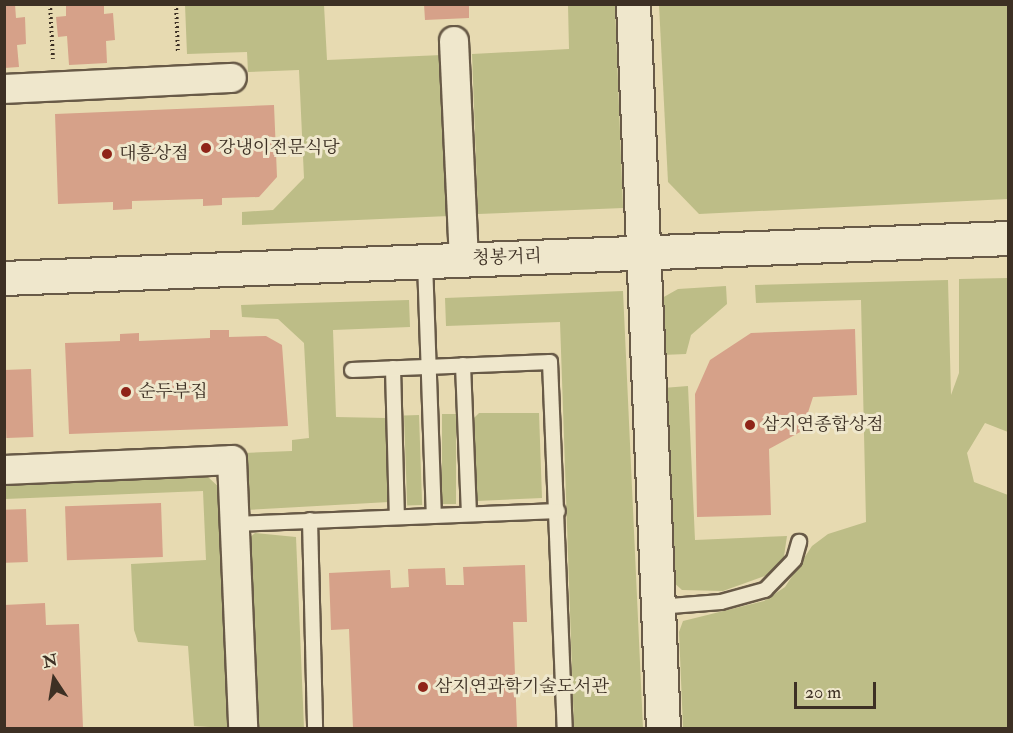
<!DOCTYPE html>
<html>
<head>
<meta charset="utf-8">
<style>
  body { margin:0 }
  #map { position:relative; width:1013px; height:733px; overflow:hidden; background:#e7dab1; font-family:"IM FELL Double Pica","Noto Serif KR",serif }
  div>[style] { position:absolute }
  .green>* { inset:0; background:#bdbd87; transform-origin:0 0 }
  .building>* { inset:0; background:#d6a189; transform-origin:0 0 }
  .path>* { height:4px; margin-top:-2px; transform-origin:0; background:repeating-linear-gradient(90deg,#3d3024 0 1.5px,transparent 0 4.5px) }
  .roads { filter:drop-shadow(2px 0 #685a47) drop-shadow(-2px 0 #685a47) drop-shadow(0 2px #685a47) drop-shadow(0 -2px #685a47) }
  .service>* { height:14px; margin:-7px; padding:0 7px; transform-origin:7px; border-radius:7px; background:#efe7cc }
  .minor>* { height:28px; margin:-14px; padding:0 14px; transform-origin:14px; border-radius:14px; background:#efe7cc }
  .tertiary>* { height:33px; margin:-16.5px; padding:0 16.5px; transform-origin:16.5px; border-radius:16.5px; background:#efe7cc }
  .dots>* { width:16px; height:16px; translate:-50% -50%; box-sizing:border-box; border:3px solid #efe7cc; border-radius:50% }
  span { translate:-50% -50%; white-space:nowrap; text-align:center; line-height:1.15; -webkit-text-stroke:6px #efe7cc; paint-order:stroke }
  .poi-label { font-size:18px; color:#3d3024 }
  .left { translate:0 -50%; text-align:left }
  .street-label { font-size:18px; color:#3d3024 }
  .frame { position:absolute; inset:0; border:6px solid #3d3024; pointer-events:none }
  .north { position:absolute; left:24px; top:649px; width:60px; height:60px; -webkit-text-stroke:4px #efe7cc; paint-order:stroke; rotate:348deg; font-size:16px; font-weight:700; line-height:24px; text-align:center; color:#3d3024 }
  .north::after { content:''; display:block; margin:auto; width:21px; height:27px; background:#3d3024; clip-path:polygon(50% 0,100% 100%,50% 72%,0 100%) }
  .scale { position:absolute; left:794px; top:682px; width:82px; height:27px; box-sizing:border-box; border:3px solid #3d3024; border-top:0; padding-left:8px; font-size:18px; line-height:21px; white-space:nowrap; color:#3d3024; -webkit-text-stroke:4px #efe7cc; paint-order:stroke }
</style>
</head>
<body>
<div id="map">
  <div class="green">
    <i style="clip-path:polygon(185px 5px,324px 5px,327px 60px,442px 55px,449px 216px,242px 225px,242px 212px,273px 210px,304px 178px,299px 70px,248px 72px,247px 52px,187px 54px)"></i>
    <i style="clip-path:polygon(568px 5px,615px 5px,623px 208px,478px 214px,472px 54px,569px 49px)"></i>
    <i style="clip-path:polygon(659px 5px,1008px 5px,1008px 199px,699px 214px,668px 182px)"></i>
    <i style="clip-path:polygon(1008px 278px,1008px 432px,985px 423px,967px 453px,974px 482px,1008px 495px,1008px 728px,683px 728px,679px 632px,683px 621px,764px 601px,785px 587px,812px 546px,828px 534px,866px 522px,861px 300px,756px 303px,755px 285px,948px 280px,951px 395px,959px 373px,959px 279px)"></i>
    <i style="clip-path:polygon(726px 286px,727px 304px,691px 335px,686px 354px,662px 355px,662px 298px,678px 289px)"></i>
    <i style="clip-path:polygon(623px 291px,643px 728px,574px 728px,560px 322px,446px 326px,445px 298px)"></i>
    <i style="clip-path:polygon(409px 300px,410px 327px,333px 330px,336px 417px,386px 418px,389px 502px,245px 510px,244px 453px,292px 451px,292px 440px,309px 438px,304px 343px,278px 319px,242px 317px,241px 305px)"></i>
    <i style="clip-path:polygon(688px 386px,695px 540px,787px 536px,783px 563px,773px 573px,723px 591px,682px 590px,672px 581px,663px 388px)"></i>
    <i style="clip-path:polygon(479px 413px,539px 413px,542px 498px,477px 501px,472px 420px)"></i>
    <i style="left:442px;top:414px;width:14px;height:90px"></i>
    <i style="left:419px;top:415px;width:90px;height:15px;rotate:88deg"></i>
    <i style="clip-path:polygon(208px 477px,222px 490px,231px 725px,226px 728px,194px 726px,188px 646px,138px 642px,134px 630px,131px 564px,206px 560px,203px 491px,5px 499px,4px 485px)"></i>
    <i style="clip-path:polygon(255px 533px,296px 537px,304px 728px,255px 728px,248px 539px)"></i>
  </div>
  <div class="building">
    <i style="clip-path:polygon(4px 4px,15px 4px,16px 18px,25px 17px,26px 44px,17px 45px,19px 67px,4px 68px)"></i>
    <i style="clip-path:polygon(66px 4px,104px 4px,104px 14px,113px 13px,115px 40px,106px 41px,107px 63px,69px 65px,67px 36px,58px 37px,56px 17px,66px 16px)"></i>
    <i style="clip-path:polygon(424px 4px,469px 4px,469px 18px,425px 20px)"></i>
    <i style="clip-path:polygon(274px 105px,277px 177px,259px 197px,222px 198px,222px 205px,203px 206px,203px 199px,132px 201px,132px 209px,113px 210px,113px 202px,58px 204px,55px 114px)"></i>
    <i style="clip-path:polygon(855px 329px,857px 395px,813px 397px,802px 431px,769px 449px,771px 515px,697px 517px,695px 394px,710px 360px,751px 333px)"></i>
    <i style="clip-path:polygon(210px 330px,229px 330px,229px 337px,266px 336px,282px 345px,288px 426px,69px 434px,65px 343px,120px 341px,120px 334px,139px 333px,139px 341px,210px 338px)"></i>
    <i style="left:31px;top:369px;width:68px;height:27px;rotate:88deg"></i>
    <i style="left:161px;top:503px;width:54px;height:96px;rotate:88deg"></i>
    <i style="left:26px;top:509px;width:53px;height:22px;rotate:88deg"></i>
    <i style="clip-path:polygon(525px 565px,527px 622px,513px 622px,517px 728px,353px 728px,349px 629px,331px 630px,329px 573px,390px 570px,391px 588px,409px 587px,408px 569px,445px 568px,446px 585px,464px 585px,463px 567px)"></i>
    <i style="clip-path:polygon(45px 603px,46px 625px,79px 624px,83px 728px,4px 728px,4px 605px)"></i>
  </div>
  <div class="path">
    <i style="left:50px;top:4px;width:55px;rotate:86.9deg"></i>
    <i style="left:176px;top:4px;width:49px;rotate:87.7deg"></i>
  </div>
  <div class="roads">
    <div class="service">
      <i style="left:425px;top:262px;width:254px;rotate:88deg"></i>
      <i style="left:463px;top:365px;width:149px;rotate:87.7deg"></i>
      <i style="left:393px;top:368px;width:149px;rotate:88.5deg"></i>
      <i style="left:352px;top:370px;width:198px;rotate:-2.3deg"></i>
      <i style="left:550px;top:362px;width:366px;rotate:87.7deg"></i>
      <i style="left:310px;top:520px;width:208px;rotate:88.6deg"></i>
      <i style="left:235px;top:524px;width:323px;rotate:-2.3deg"></i>
      <i style="left:658px;top:607px;width:63px;rotate:-4.5deg"></i>
      <i style="left:721px;top:602px;width:46px;rotate:-15.3deg"></i>
      <i style="left:765px;top:590px;width:42px;rotate:-46deg"></i>
      <i style="left:794px;top:560px;width:19px;rotate:-74deg"></i>
    </div>
    <div class="minor">
      <i style="left:454px;top:41px;width:219px;rotate:87.4deg"></i>
      <i style="left:4px;top:89px;width:228px;rotate:-2.8deg"></i>
      <i style="left:4px;top:470px;width:228px;rotate:-2.5deg"></i>
      <i style="left:232px;top:460px;width:268px;rotate:87.6deg"></i>
    </div>
    <div class="tertiary">
      <i style="left:633px;top:4px;width:725px;rotate:87.63deg"></i>
      <i style="left:4px;top:278px;width:1005px;rotate:-2.28deg"></i>
    </div>
  </div>
  <div class="dots">
    <i style="left:206px;top:148px;background:#8f2418"></i>
    <i style="left:107px;top:154px;background:#8f2418"></i>
    <i style="left:126px;top:392px;background:#8f2418"></i>
    <i style="left:750px;top:425px;background:#8f2418"></i>
    <i style="left:423px;top:687px;background:#8f2418"></i>
  </div>
  <div class="poi-label">
    <span class="left" style="left:218px;top:148px">강냉이전문식당</span>
    <span class="left" style="left:119px;top:154px">대흥상점</span>
    <span class="left" style="left:138px;top:392px">순두부집</span>
    <span class="left" style="left:762px;top:425px">삼지연종합상점</span>
    <span class="left" style="left:435px;top:687px">삼지연과학기술도서관</span>
  </div>
  <div class="street-label">
    <span style="left:507px;top:258px;rotate:-2deg">청봉거리</span>
  </div>
  <div class="frame"></div>
  <div class="north">N</div>
  <div class="scale">20 m</div>
</div>
</body>
</html>
